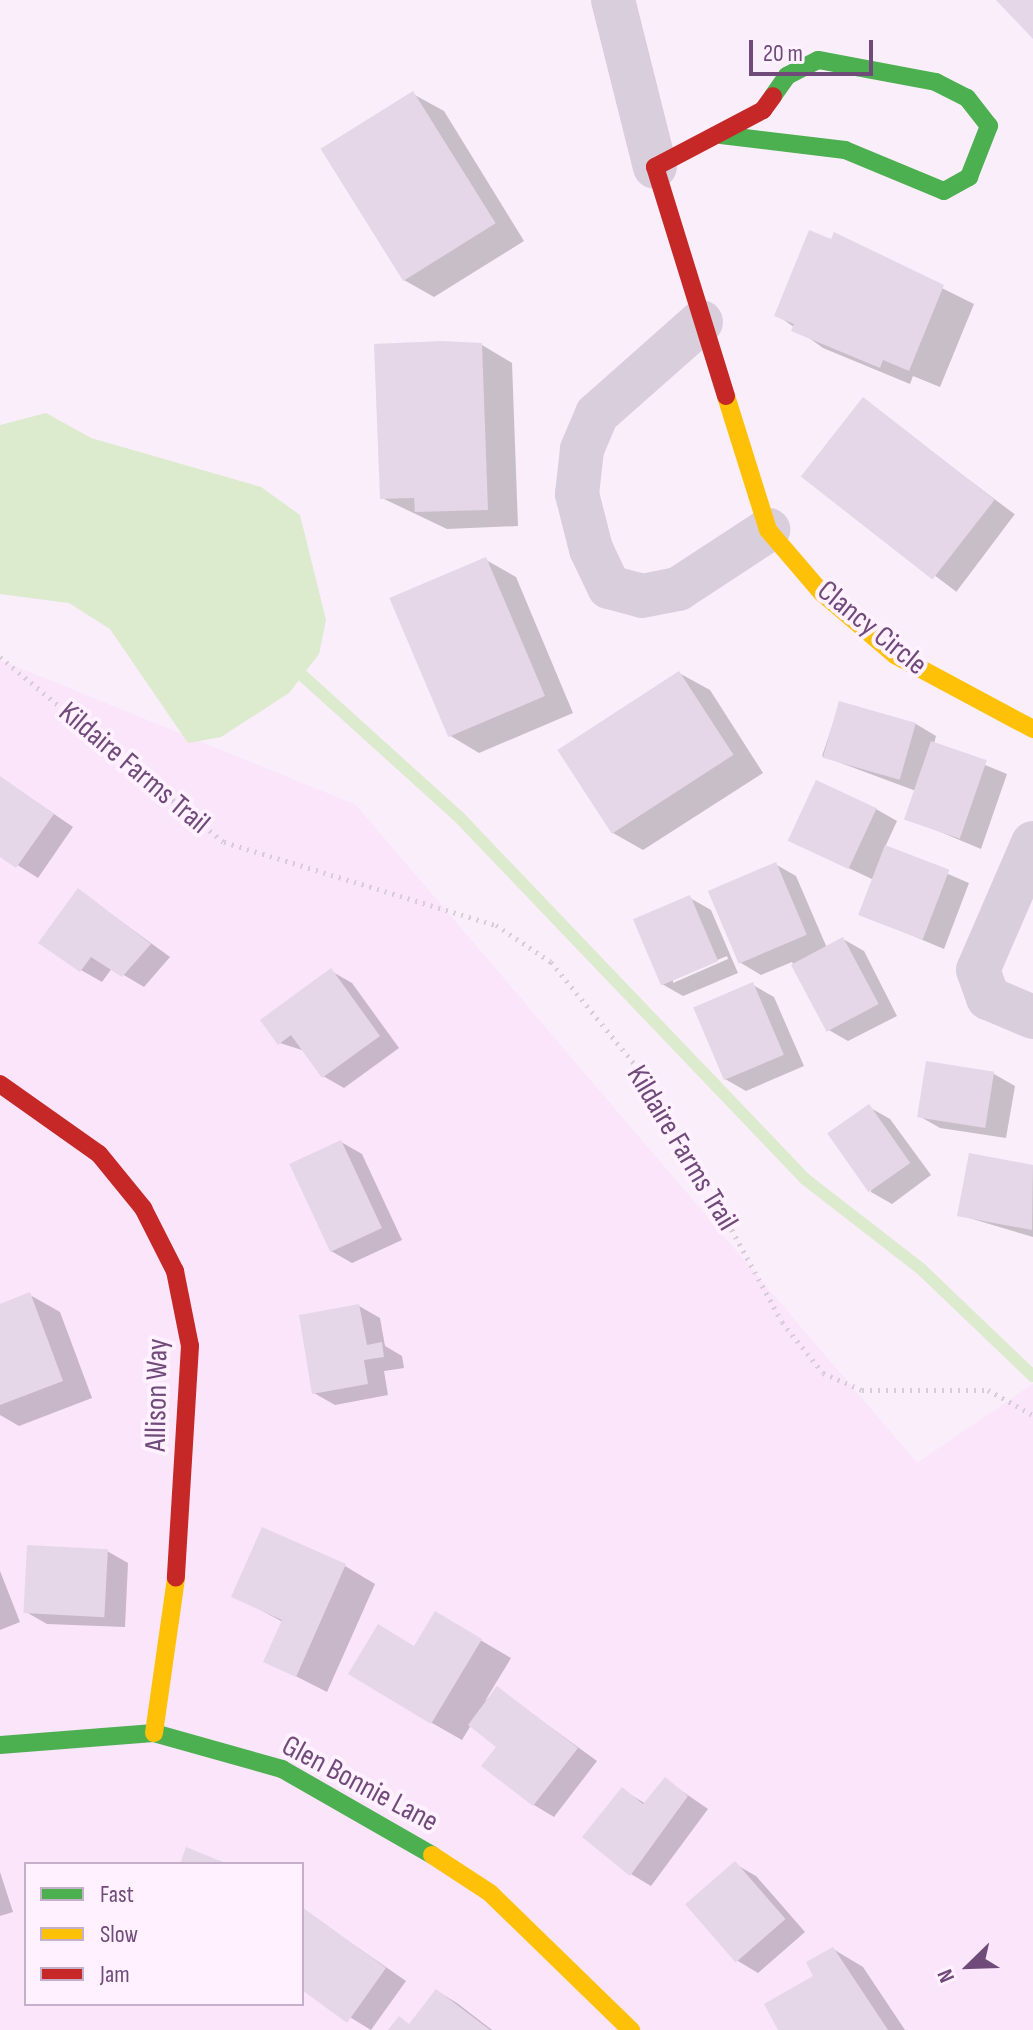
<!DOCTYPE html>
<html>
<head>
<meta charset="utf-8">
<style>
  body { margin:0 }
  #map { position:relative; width:1033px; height:2030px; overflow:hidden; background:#f9eef9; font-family:"Sofia Sans Condensed",sans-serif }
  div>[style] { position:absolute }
  .residential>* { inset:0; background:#fae5fa }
  .water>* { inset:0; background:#dceace }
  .shadow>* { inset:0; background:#0003; transform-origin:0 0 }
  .stream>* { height:12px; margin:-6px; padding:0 6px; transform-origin:6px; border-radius:6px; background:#dceace }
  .building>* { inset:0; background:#e5d7e7; transform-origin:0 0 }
  .path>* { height:5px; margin-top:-2.5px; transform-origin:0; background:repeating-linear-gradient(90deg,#d8ccd9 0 2px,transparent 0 8px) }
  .street>* { height:44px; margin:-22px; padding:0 22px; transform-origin:22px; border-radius:22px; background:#d9cedc }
  .fast>* { height:18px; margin:-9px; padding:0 9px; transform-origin:9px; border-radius:9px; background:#4caf50 }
  .slow>* { height:18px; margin:-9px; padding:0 9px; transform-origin:9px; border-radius:9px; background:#ffc107 }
  .jam>* { height:18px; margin:-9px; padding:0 9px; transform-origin:9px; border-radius:9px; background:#c62828 }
  span { translate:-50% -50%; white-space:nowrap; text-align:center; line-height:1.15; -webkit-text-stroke:8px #fff1ff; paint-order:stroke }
  .street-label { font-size:30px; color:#704b7a }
  .legend { position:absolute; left:24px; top:1862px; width:280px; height:144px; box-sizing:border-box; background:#fff1ff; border:2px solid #c6afca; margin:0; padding:10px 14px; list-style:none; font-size:24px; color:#704b7a }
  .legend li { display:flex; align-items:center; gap:16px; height:40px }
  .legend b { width:40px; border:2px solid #c6afca }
  .north { position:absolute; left:929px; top:1926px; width:80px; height:80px; -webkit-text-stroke:6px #fff1ff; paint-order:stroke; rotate:247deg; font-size:22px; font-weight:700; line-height:32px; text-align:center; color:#704b7a }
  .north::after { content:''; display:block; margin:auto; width:28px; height:36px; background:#704b7a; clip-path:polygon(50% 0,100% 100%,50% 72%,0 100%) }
  .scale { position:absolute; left:749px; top:40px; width:124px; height:36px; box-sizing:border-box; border:4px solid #704b7a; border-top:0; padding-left:10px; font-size:24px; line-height:28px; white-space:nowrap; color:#704b7a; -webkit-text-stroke:6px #fff1ff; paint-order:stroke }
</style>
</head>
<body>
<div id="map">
  <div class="residential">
    <i style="clip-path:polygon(evenodd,0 660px,356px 805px,917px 1463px,1033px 1384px,1033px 2030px,0 2030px,0 660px,26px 1864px,302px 1864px,302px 2004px,26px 2004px,26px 1864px)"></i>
  </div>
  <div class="water">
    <i style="clip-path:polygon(46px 413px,91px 438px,261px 487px,300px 515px,326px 620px,319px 654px,289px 693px,221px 737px,188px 743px,110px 629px,69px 603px,0 594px,0 425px)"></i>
  </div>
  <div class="shadow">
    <i style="clip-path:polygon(413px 94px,444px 111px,524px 241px,434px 297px,404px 280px)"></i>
    <i style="clip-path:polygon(835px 235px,974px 304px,940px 387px,913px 376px,910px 384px,823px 348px,777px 315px)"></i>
    <i style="clip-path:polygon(482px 345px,512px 363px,518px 526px,447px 529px,382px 498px)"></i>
    <i style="left:863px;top:400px;width:190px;height:97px;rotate:37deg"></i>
    <i style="clip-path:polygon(486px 560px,516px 577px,573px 713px,479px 753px,449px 735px)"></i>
    <i style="clip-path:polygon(679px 673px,710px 690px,763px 773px,643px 850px,613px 833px)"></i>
    <i style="clip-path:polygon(840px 703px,916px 724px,936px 736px,934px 744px,1007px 774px,981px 849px,907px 818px,916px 791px,822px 756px)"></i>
    <i style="clip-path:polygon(0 777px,73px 827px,38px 878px,0 854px)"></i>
    <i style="clip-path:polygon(876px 809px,897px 821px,885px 847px,969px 883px,944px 949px,861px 914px,874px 880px,791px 841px)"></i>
    <i style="clip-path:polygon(775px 864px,796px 876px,827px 948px,843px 939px,864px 951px,897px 1016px,848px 1041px,827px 1029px,792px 962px,761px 975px,741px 963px)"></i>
    <i style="clip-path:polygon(78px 890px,170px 957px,144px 987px,112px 968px,102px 982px,81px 970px)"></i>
    <i style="clip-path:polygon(evenodd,690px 898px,711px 910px,738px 973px,683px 996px,662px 984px,690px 898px,727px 956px,728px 959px,673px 983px,673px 978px,727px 956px)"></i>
    <i style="clip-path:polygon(331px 971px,352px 983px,399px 1048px,344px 1088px,323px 1076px,305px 1051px,280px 1043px)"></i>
    <i style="clip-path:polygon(753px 985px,774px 997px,804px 1066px,746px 1091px,725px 1079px)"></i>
    <i style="clip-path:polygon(927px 1063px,994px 1074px,1015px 1086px,1006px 1138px,940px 1128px,919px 1116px)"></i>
    <i style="clip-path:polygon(869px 1107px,890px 1119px,931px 1175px,892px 1204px,871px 1192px)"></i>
    <i style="clip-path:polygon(341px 1142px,362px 1154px,402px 1240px,352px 1263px,331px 1251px)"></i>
    <i style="clip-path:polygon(971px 1155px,1033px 1167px,1033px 1237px,959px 1215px)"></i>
    <i style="clip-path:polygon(30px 1295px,60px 1312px,92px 1398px,19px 1426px,0 1415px,0 1306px)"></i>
    <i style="clip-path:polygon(359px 1306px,380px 1318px,385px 1346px,402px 1356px,404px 1368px,384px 1371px,388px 1395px,335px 1405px,314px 1393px)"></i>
    <i style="clip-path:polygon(107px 1551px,128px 1563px,125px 1627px,47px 1624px,26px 1612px)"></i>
    <i style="clip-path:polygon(345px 1566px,375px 1584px,327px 1692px,266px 1661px,283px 1622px,234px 1596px)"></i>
    <i style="clip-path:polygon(0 1571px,20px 1622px,0 1630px)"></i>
    <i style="clip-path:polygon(465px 1631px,511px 1658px,485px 1701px,498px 1689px,597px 1761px,554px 1817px,534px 1805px,499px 1747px,471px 1725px,462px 1740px,432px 1723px,415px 1647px)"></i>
    <i style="clip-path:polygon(666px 1780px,708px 1809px,651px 1886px,631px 1874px,623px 1790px,646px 1804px)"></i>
    <i style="clip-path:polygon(735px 1864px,756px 1876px,805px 1932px,758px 1973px,738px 1961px)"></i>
    <i style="clip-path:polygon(0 1872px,13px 1912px,0 1916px)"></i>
    <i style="clip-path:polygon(302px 1909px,406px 1981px,371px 2030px,302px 1988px)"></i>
    <i style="clip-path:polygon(833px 1949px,863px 1967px,905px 2030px,781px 2030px)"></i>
    <i style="clip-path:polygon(437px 1991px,457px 2003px,492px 2030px,390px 2030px,411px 2025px)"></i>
  </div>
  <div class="stream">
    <i style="left:293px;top:667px;width:224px;rotate:42.1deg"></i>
    <i style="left:459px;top:817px;width:501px;rotate:46.29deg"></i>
    <i style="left:805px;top:1179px;width:147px;rotate:37.8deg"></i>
    <i style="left:921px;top:1269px;width:155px;rotate:43.7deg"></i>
  </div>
  <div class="building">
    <i style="clip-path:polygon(996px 0,1033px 0,1033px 39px)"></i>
    <i style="left:413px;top:91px;width:156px;height:109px;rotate:58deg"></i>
    <i style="clip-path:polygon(809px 230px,831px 239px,834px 232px,944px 285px,909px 371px,883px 360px,880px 368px,791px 331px,794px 324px,774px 316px)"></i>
    <i style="clip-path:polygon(442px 341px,482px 343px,488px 510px,415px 512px,414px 498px,380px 499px,374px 344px)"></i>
    <i style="left:863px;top:397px;width:167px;height:101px;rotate:38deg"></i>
    <i style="left:486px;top:557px;width:151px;height:105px;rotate:67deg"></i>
    <i style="left:679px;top:671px;width:100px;height:145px;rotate:57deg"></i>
    <i style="left:839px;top:701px;width:80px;height:59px;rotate:16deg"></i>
    <i style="left:931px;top:741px;width:59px;height:83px;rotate:19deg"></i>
    <i style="clip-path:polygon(0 776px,54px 814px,16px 868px,0 857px)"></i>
    <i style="left:816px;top:780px;width:67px;height:67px;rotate:25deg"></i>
    <i style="left:885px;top:845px;width:69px;height:75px;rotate:21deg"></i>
    <i style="left:776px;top:862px;width:79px;height:74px;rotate:67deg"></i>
    <i style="clip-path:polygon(78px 888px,151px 944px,122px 977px,91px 957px,80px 972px,38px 943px)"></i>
    <i style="left:690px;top:895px;width:72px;height:62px;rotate:67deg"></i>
    <i style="left:843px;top:937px;width:76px;height:59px;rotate:62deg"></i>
    <i style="clip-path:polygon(331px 968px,380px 1036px,322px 1078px,291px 1035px,278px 1045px,260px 1020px)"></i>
    <i style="left:753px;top:982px;width:79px;height:65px;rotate:67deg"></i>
    <i style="left:926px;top:1061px;width:69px;height:57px;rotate:9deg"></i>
    <i style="left:869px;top:1104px;width:72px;height:51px;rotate:55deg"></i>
    <i style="left:341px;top:1140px;width:97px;height:57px;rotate:65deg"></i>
    <i style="clip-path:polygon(969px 1153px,1033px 1165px,1032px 1230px,957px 1216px)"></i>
    <i style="clip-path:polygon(30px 1292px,63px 1381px,0 1405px,0 1304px)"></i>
    <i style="clip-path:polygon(359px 1304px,367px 1345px,382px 1342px,384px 1357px,364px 1360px,368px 1384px,312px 1394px,299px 1315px)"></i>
    <i style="clip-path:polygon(262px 1527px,346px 1564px,296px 1677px,263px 1662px,282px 1620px,231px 1597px)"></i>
    <i style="left:27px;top:1545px;width:81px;height:68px;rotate:3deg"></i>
    <i style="clip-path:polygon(435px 1611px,482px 1639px,431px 1724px,348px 1674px,378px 1624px,414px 1646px)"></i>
    <i style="clip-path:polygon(497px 1686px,578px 1748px,533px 1806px,481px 1766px,496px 1747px,468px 1725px)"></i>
    <i style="clip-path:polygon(665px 1777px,688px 1796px,630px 1876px,582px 1837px,622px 1787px,643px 1804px)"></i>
    <i style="clip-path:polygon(186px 1847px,228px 1864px,180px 1864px)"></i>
    <i style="left:735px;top:1861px;width:77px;height:66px;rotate:49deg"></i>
    <i style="clip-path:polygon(302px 1907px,386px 1968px,347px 2023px,302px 1990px)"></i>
    <i style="clip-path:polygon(833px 1947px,888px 2030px,778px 2030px,764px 2004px,813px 1976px,806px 1962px)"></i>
    <i style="clip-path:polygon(436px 1989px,490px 2030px,388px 2030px,399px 2016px,409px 2024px)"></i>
  </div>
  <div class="path">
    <i style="left:0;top:657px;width:291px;rotate:39.6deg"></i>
    <i style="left:224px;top:842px;width:284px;rotate:17deg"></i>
    <i style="left:496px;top:925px;width:66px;rotate:33.9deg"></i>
    <i style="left:551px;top:962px;width:164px;rotate:50.7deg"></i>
    <i style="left:655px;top:1089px;width:265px;rotate:61.4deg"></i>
    <i style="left:782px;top:1322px;width:65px;rotate:51.2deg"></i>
    <i style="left:823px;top:1373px;width:43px;rotate:23.6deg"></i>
    <i style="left:862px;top:1390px;width:126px"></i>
    <i style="left:988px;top:1390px;width:51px;rotate:29.1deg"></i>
  </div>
  <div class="street">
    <i style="left:613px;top:0;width:172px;rotate:75.9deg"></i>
    <i style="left:701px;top:322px;width:139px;rotate:138.5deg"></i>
    <i style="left:597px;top:414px;width:39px;rotate:113deg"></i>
    <i style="left:582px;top:450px;width:44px;rotate:96.5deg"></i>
    <i style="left:577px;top:494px;width:57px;rotate:75.7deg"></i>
    <i style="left:591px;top:549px;width:42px;rotate:64.7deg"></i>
    <i style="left:609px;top:587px;width:34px;rotate:15deg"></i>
    <i style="left:642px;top:596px;width:37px;rotate:-11deg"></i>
    <i style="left:678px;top:589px;width:108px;rotate:-33.2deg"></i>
    <i style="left:1033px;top:843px;width:138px;rotate:113.4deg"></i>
    <i style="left:978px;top:970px;width:30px;rotate:70deg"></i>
    <i style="left:988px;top:998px;width:49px;rotate:22.9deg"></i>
  </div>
  <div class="fast">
    <i style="left:721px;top:135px;width:125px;rotate:6.9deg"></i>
    <i style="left:845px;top:150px;width:107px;rotate:22.5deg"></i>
    <i style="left:944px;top:191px;width:29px;rotate:-29deg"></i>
    <i style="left:969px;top:177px;width:55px;rotate:-68.6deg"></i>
    <i style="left:989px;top:126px;width:36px;rotate:-128deg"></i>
    <i style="left:967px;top:98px;width:35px;rotate:-153deg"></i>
    <i style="left:936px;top:82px;width:120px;rotate:-169.4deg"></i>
    <i style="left:818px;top:60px;width:35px;rotate:153deg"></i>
    <i style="left:787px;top:76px;width:24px;rotate:125deg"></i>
    <i style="left:0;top:1745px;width:154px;rotate:-4.5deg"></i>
    <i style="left:154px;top:1733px;width:133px;rotate:15.7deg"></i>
    <i style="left:282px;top:1769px;width:173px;rotate:29.8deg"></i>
  </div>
  <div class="slow">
    <i style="left:726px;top:396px;width:140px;rotate:72.6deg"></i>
    <i style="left:768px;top:530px;width:83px;rotate:49.4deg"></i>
    <i style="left:822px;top:593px;width:96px;rotate:40.3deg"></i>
    <i style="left:895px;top:655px;width:157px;rotate:28.2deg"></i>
    <i style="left:154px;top:1733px;width:157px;rotate:-81.9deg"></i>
    <i style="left:432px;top:1855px;width:69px;rotate:33.2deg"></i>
    <i style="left:490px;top:1893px;width:197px;rotate:44.2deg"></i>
  </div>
  <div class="jam">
    <i style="left:726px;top:396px;width:240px;rotate:-107.2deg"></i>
    <i style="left:655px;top:167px;width:122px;rotate:-27.8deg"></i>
    <i style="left:763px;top:110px;width:17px;rotate:-54deg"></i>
    <i style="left:0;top:1084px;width:121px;rotate:35.3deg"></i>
    <i style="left:99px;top:1154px;width:70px;rotate:50.8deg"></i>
    <i style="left:143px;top:1208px;width:71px;rotate:63.1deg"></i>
    <i style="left:175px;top:1271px;width:76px;rotate:78.7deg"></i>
    <i style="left:190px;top:1346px;width:232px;rotate:93.5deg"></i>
  </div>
  <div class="street-label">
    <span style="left:872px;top:628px;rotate:39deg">Clancy Circle</span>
    <span style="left:134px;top:768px;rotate:40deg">Kildaire Farms Trail</span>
    <span style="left:682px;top:1148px;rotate:59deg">Kildaire Farms Trail</span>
    <span style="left:157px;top:1395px;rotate:-89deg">Allison Way</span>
    <span style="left:360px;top:1784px;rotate:28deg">Glen Bonnie Lane</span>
  </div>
  <ul class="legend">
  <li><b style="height:10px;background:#4caf50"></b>Fast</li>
  <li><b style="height:10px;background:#ffc107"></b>Slow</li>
  <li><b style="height:10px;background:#c62828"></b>Jam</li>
  </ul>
  <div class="north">N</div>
  <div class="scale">20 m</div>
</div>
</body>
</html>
